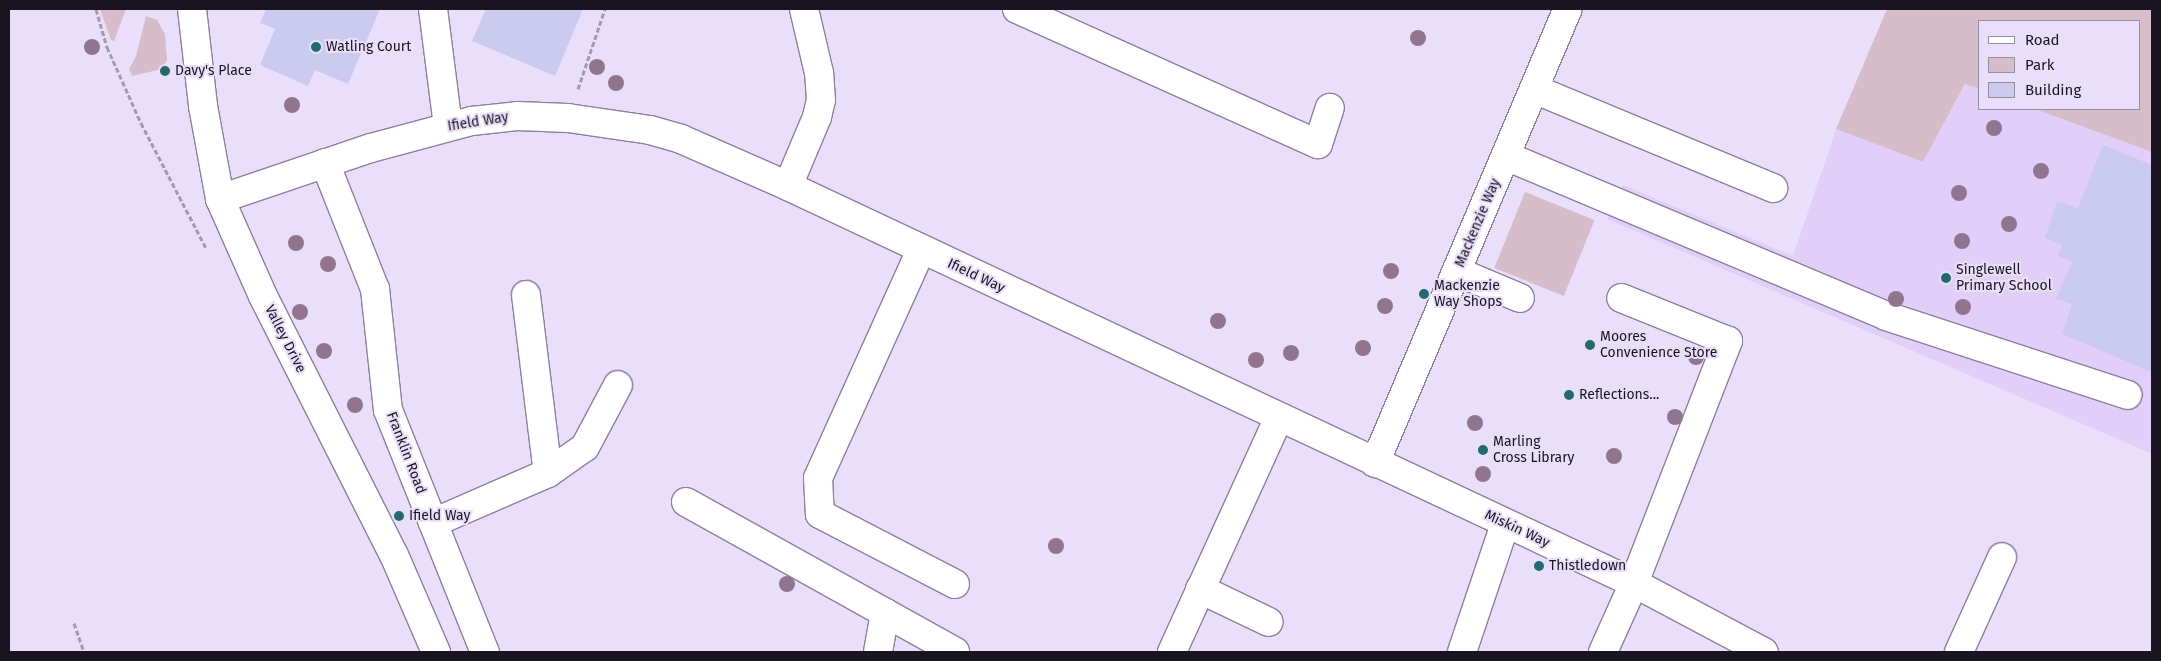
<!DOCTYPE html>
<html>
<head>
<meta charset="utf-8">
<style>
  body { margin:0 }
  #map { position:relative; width:2161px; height:661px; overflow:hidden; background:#eadffb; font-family:"Fira Sans",sans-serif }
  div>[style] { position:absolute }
  .built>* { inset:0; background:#e1cff9 }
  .green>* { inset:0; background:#d7bcca; transform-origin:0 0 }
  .building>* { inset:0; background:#cacbef }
  .path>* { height:3px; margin-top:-1.5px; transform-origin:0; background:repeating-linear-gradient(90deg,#a39ab1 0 5px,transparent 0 7.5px) }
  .roads { filter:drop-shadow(1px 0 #8d7f9f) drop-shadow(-1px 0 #8d7f9f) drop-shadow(0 1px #8d7f9f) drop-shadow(0 -1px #8d7f9f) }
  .minor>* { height:28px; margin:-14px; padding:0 14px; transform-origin:14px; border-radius:14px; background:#fff }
  .trees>* { width:16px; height:16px; margin:-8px; border-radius:50%; background:#91758f }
  .dots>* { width:14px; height:14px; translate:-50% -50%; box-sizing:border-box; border:2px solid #eadffb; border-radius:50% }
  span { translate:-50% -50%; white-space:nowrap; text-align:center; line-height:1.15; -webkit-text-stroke:4px #eadffb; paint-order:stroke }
  .poi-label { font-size:14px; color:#191420 }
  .left { translate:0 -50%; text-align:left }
  .street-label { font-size:14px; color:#191420 }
  .frame { position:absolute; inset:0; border:10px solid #191420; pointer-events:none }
  .legend { position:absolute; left:1978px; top:20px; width:162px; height:90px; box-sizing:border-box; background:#eadffb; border:1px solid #968ea3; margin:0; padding:6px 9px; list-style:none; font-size:15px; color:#191420 }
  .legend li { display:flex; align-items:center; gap:10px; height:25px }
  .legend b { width:25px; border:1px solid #968ea3 }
</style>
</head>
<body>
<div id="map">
  <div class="built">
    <i style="clip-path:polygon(1966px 83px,1980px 89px,1980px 109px,2035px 109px,2152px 152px,2152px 454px,1607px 219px,1623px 185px,1793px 256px,1836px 129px,1923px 162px)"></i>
  </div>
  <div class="green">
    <i style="clip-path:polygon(100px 9px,126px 9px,114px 41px,111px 40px)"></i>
    <i style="clip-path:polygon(1887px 9px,2152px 9px,2152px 152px,2035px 109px,2140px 109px,2140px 21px,1980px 21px,1980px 89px,1965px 84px,1923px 162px,1836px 129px)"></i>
    <i style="clip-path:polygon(146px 16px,157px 20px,165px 34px,167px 60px,162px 69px,132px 76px,129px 69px,136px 56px)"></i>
    <i style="left:1525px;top:192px;width:75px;height:82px;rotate:22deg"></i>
  </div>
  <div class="building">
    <i style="clip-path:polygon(266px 9px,380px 9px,348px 84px,315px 70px,308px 86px,260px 65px,275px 29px,260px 23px)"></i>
    <i style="clip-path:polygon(486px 9px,583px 9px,555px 76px,472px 41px)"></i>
    <i style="clip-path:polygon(2103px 145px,2152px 165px,2150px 176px,2152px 177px,2152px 372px,2062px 334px,2072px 304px,2056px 299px,2072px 262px,2058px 256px,2062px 245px,2045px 238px,2057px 201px,2078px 208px)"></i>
  </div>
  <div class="path">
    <i style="left:96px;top:9px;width:40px;rotate:74deg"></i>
    <i style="left:107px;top:47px;width:83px;rotate:65.9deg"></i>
    <i style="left:141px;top:123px;width:141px;rotate:62.5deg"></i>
    <i style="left:578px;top:89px;width:84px;rotate:-71.4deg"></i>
    <i style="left:74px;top:623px;width:31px;rotate:71deg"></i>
  </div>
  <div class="roads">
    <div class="minor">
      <i style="left:192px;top:9px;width:98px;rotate:83.5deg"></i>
      <i style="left:203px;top:106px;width:95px;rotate:79.6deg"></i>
      <i style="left:220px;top:199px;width:106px;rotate:66.1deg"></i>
      <i style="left:263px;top:296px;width:290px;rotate:63.2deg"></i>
      <i style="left:394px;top:555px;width:106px;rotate:66.6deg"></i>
      <i style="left:433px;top:9px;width:118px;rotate:82.7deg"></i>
      <i style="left:1017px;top:9px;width:330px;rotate:24.2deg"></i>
      <i style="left:1318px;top:144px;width:38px;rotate:-72deg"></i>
      <i style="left:1534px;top:89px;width:259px;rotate:22.5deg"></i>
      <i style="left:1506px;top:156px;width:412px;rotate:22.8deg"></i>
      <i style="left:1886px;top:316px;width:254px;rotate:18.1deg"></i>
      <i style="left:325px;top:163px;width:136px;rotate:68.4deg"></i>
      <i style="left:375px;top:289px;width:122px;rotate:83.9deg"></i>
      <i style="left:388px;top:410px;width:261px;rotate:68.2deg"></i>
      <i style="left:788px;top:186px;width:75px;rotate:-67.2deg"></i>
      <i style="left:817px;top:117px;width:17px;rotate:-77deg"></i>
      <i style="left:821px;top:100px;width:27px;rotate:-94deg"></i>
      <i style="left:819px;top:73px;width:66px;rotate:-103.2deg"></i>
      <i style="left:220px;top:199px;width:159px;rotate:-18.7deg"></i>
      <i style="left:371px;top:148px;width:105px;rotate:-15deg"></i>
      <i style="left:472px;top:121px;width:45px;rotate:-6.3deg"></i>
      <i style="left:517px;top:116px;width:51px;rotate:2.2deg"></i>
      <i style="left:568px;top:118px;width:83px;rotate:8.3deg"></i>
      <i style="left:650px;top:130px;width:32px;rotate:16deg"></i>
      <i style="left:681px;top:139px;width:117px;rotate:23.7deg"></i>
      <i style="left:788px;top:186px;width:935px;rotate:25.14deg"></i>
      <i style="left:1634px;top:583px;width:147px;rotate:28deg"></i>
      <i style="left:921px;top:250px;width:250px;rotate:114.3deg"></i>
      <i style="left:818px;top:478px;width:36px;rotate:87deg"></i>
      <i style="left:820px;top:514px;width:152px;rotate:27.4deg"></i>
      <i style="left:1458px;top:272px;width:67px;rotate:22.8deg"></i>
      <i style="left:526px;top:295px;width:179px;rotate:83deg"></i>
      <i style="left:1375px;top:463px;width:493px;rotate:-67deg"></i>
      <i style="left:686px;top:502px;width:308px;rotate:29.1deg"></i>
      <i style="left:433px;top:523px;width:125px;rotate:-23.5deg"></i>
      <i style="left:548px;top:473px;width:45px;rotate:-35.1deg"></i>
      <i style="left:585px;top:447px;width:70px;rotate:-62deg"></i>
      <i style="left:1200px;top:589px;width:76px;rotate:25.6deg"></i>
      <i style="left:878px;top:652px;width:40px;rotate:-80deg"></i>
      <i style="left:1172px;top:652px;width:258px;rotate:-65.5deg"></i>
      <i style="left:1462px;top:652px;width:135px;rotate:-71.4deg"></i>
      <i style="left:1603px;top:652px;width:76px;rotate:-65.8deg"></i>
      <i style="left:1634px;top:583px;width:260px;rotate:-68.8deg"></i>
      <i style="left:1728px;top:341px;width:115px;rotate:-158.1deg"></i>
      <i style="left:1959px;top:652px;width:104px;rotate:-65.6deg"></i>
    </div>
  </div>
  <div class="trees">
    <i style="left:1418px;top:38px"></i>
    <i style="left:92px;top:47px"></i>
    <i style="left:597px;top:67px"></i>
    <i style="left:616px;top:83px"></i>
    <i style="left:292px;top:105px"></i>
    <i style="left:1994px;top:128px"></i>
    <i style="left:2041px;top:171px"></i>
    <i style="left:1959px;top:193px"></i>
    <i style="left:2009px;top:224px"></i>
    <i style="left:1962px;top:241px"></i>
    <i style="left:296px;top:243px"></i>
    <i style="left:328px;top:264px"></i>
    <i style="left:1391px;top:271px"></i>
    <i style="left:1896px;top:299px"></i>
    <i style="left:1385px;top:306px"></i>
    <i style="left:1963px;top:307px"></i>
    <i style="left:300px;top:312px"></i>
    <i style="left:1218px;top:321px"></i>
    <i style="left:1363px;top:348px"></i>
    <i style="left:324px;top:351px"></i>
    <i style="left:1291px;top:353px"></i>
    <i style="left:1696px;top:357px"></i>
    <i style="left:1256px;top:360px"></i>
    <i style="left:355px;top:405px"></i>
    <i style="left:1675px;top:417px"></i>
    <i style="left:1475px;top:423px"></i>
    <i style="left:1614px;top:456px"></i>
    <i style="left:1483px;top:474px"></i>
    <i style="left:1056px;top:546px"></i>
    <i style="left:787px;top:584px"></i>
  </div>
  <div class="dots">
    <i style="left:316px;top:47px;background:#1f6b6f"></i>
    <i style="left:165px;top:71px;background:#1f6b6f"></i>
    <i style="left:1946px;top:278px;background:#1f6b6f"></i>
    <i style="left:1424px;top:294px;background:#1f6b6f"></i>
    <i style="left:1590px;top:345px;background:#1f6b6f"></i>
    <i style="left:1569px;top:395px;background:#1f6b6f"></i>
    <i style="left:1483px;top:450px;background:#1f6b6f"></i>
    <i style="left:399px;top:516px;background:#1f6b6f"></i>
    <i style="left:1539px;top:566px;background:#1f6b6f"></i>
  </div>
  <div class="poi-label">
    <span class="left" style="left:326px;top:47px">Watling Court</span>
    <span class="left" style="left:175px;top:71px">Davy's Place</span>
    <span class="left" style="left:1956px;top:278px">Singlewell<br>Primary School</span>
    <span class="left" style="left:1434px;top:294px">Mackenzie<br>Way Shops</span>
    <span class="left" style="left:1600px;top:345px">Moores<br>Convenience Store</span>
    <span class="left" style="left:1579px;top:395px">Reflections...</span>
    <span class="left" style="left:1493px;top:450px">Marling<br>Cross Library</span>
    <span class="left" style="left:409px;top:516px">Ifield Way</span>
    <span class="left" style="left:1549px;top:566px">Thistledown</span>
  </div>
  <div class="street-label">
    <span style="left:478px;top:122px;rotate:-9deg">Ifield Way</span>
    <span style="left:1478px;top:223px;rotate:-67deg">Mackenzie Way</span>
    <span style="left:976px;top:276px;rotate:25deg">Ifield Way</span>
    <span style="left:285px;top:339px;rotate:63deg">Valley Drive</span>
    <span style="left:406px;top:453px;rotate:69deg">Franklin Road</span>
    <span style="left:1517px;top:529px;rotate:25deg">Miskin Way</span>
  </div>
  <div class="frame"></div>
  <ul class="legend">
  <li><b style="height:6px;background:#fff"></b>Road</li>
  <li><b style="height:14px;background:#d7bcca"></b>Park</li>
  <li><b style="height:14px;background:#cacbef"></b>Building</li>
  </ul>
</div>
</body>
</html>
